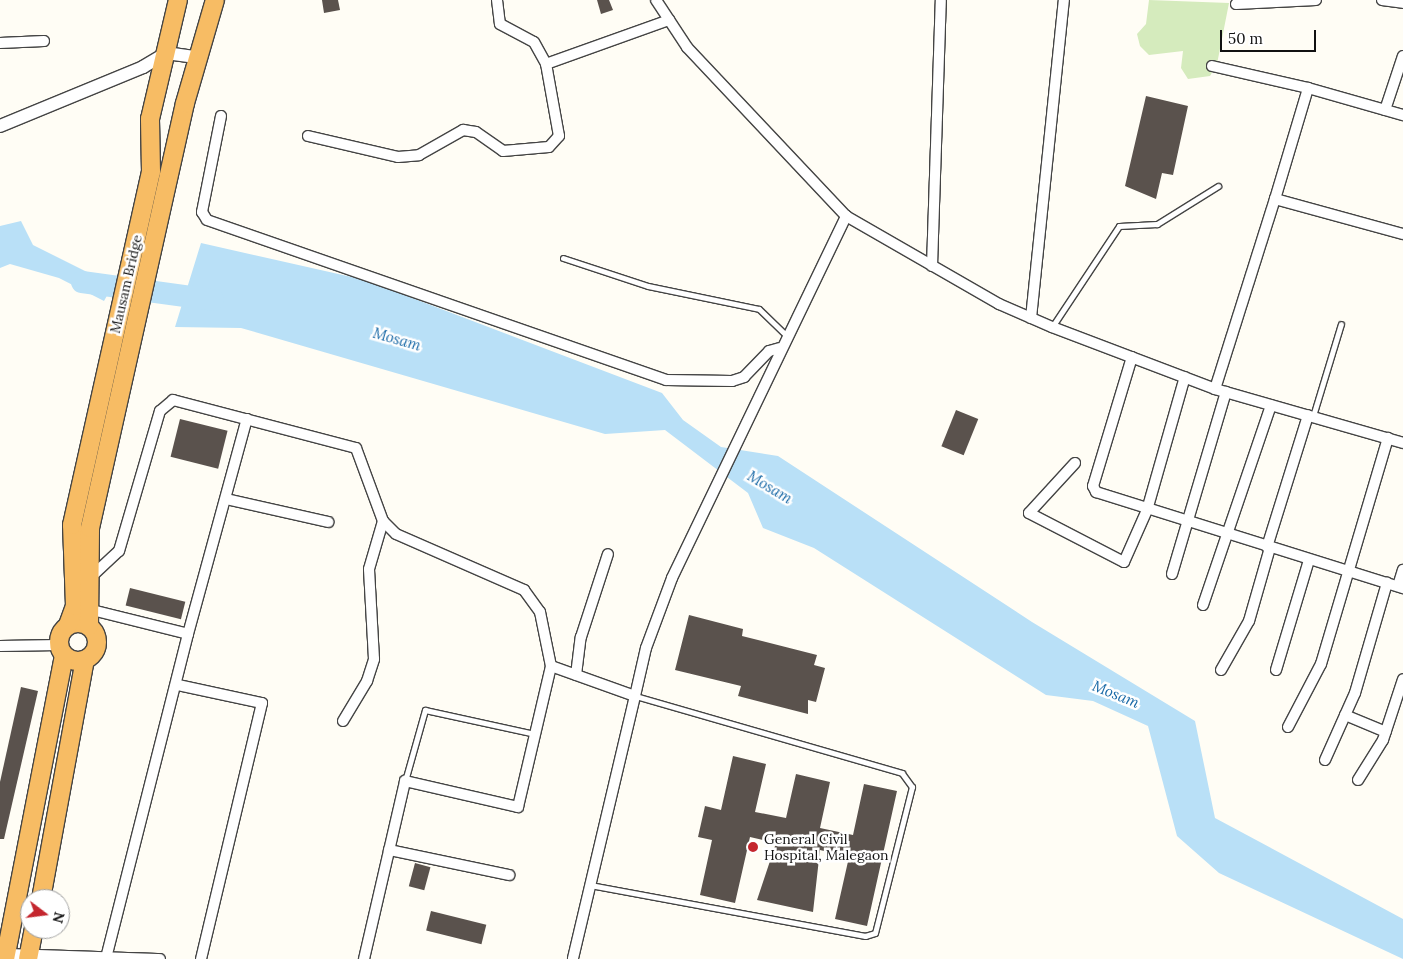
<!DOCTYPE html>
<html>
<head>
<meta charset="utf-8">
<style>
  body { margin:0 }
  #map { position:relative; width:1403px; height:959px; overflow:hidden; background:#fffdf5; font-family:Lora,serif }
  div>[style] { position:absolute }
  .green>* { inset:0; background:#d5ebbd }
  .water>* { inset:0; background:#b9e0f7 }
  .river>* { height:22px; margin:-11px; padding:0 11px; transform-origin:11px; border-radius:11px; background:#b9e0f7 }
  .building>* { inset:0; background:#5a524d; transform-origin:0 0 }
  .roads { filter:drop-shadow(1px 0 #444) drop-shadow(-1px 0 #444) drop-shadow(0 1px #444) drop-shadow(0 -1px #444) }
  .service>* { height:5px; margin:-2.5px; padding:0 2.5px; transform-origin:2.5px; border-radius:2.5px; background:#fff }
  .minor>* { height:10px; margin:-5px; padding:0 5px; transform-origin:5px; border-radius:5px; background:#fff }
  .tertiary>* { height:12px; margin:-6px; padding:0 6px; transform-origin:6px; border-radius:6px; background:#fff }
  .trunk>* { height:18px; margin:-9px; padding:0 9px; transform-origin:9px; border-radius:9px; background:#f7bc64 }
  .trunk>.ring { margin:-9px; padding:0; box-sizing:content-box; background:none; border:18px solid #f7bc64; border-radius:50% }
  .dots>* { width:14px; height:14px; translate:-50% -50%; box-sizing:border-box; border:2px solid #fff; border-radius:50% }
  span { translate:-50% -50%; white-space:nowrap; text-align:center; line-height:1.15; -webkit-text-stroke:5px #fff; paint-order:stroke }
  .street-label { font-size:14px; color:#111 }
  .poi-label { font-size:14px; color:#111 }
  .left { translate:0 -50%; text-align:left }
  .water-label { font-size:15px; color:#1768a6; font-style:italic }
  .north { position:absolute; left:20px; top:889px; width:50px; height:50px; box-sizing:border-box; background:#fff; border:1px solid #a0a0a0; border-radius:50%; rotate:105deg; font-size:14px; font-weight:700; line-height:20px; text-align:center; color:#111 }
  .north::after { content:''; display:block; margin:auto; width:18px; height:22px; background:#c4262e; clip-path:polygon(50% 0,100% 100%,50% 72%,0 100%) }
  .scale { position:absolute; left:1220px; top:30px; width:96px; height:22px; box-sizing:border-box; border:2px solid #111; border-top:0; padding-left:6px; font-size:15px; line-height:18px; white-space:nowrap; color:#111; -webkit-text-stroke:4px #fff; paint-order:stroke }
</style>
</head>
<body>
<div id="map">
  <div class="green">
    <i style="clip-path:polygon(1149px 0,1229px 3px,1217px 64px,1210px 76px,1188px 79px,1181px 68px,1183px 51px,1149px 55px,1140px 46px,1137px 34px,1146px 24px)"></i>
  </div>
  <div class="water">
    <i style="clip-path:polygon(21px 221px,33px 245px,113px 285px,104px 301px,59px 278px,10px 264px,0 268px,0 226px)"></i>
    <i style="clip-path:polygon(201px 243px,365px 280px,662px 393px,683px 420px,721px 447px,778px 456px,1032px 622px,1195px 721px,1215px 818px,1403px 919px,1403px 959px,1219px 873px,1177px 836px,1148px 726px,1093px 701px,1046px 695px,814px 548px,763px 528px,748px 493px,665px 430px,605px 434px,241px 328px,175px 327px)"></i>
  </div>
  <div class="river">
    <i style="left:82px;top:282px;width:132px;rotate:7.8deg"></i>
  </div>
  <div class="building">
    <i style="clip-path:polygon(322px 0,338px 0,340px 10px,324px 13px)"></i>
    <i style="clip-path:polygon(597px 0,609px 0,613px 10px,601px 14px)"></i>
    <i style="clip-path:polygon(1146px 96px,1188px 106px,1173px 175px,1162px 173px,1156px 199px,1125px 186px)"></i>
    <i style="left:956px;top:410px;width:24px;height:39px;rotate:22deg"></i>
    <i style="left:180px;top:419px;width:49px;height:39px;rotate:14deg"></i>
    <i style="left:130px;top:588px;width:57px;height:18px;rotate:14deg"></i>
    <i style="clip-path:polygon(689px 615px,743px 629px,742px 636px,817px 655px,814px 665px,825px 668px,816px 702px,808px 700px,808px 714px,738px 696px,741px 686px,675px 670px)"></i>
    <i style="clip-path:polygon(21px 687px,38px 691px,4px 839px,0 839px,0 782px)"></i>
    <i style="clip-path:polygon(733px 756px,766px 764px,755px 812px,786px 818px,796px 774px,830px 782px,820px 828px,853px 835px,864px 784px,897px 791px,867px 926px,835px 919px,849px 857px,820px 850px,813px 912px,757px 900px,776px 843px,750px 837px,735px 903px,700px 895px,712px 840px,698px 837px,705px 806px,721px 810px)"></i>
    <i style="left:415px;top:863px;width:16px;height:24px;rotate:15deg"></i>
    <i style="left:431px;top:911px;width:57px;height:20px;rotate:14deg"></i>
  </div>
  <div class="roads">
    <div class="service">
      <i style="left:563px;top:258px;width:89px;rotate:18.2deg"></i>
      <i style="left:648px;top:286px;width:113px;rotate:11.7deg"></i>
      <i style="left:759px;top:309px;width:37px;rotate:44deg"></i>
      <i style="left:1052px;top:327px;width:121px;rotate:-56.4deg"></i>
      <i style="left:1119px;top:226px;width:38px;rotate:-3deg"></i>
      <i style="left:1157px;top:224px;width:72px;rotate:-31.9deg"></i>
      <i style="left:1313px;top:416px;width:96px;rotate:-73.1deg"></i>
      <i style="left:405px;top:781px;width:74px;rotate:-74.3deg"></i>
      <i style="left:425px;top:710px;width:113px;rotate:12.3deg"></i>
      <i style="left:590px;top:885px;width:280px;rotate:10.5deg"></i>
      <i style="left:865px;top:936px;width:10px;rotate:-17deg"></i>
      <i style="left:875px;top:933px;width:151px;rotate:-75.8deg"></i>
      <i style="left:912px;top:787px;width:17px;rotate:-126deg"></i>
      <i style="left:902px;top:773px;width:278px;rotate:-163.9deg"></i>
    </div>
    <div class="minor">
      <i style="left:497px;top:0;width:24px;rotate:83deg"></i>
      <i style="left:500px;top:24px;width:38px;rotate:28deg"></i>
      <i style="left:534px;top:42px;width:25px;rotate:61deg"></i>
      <i style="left:1382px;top:0;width:21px;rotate:8deg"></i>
      <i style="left:1236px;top:4px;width:80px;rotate:-2.9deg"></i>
      <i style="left:0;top:43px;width:44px;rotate:-2.6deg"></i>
      <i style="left:1212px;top:66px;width:98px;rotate:12.9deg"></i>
      <i style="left:1385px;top:110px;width:57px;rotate:-71.6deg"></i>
      <i style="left:221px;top:116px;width:98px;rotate:101.2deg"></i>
      <i style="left:202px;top:212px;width:9px;rotate:58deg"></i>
      <i style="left:207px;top:220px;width:486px;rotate:19.2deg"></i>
      <i style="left:666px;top:380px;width:66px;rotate:0.9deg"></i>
      <i style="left:732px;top:381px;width:13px;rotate:-18deg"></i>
      <i style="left:744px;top:377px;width:36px;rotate:-46deg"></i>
      <i style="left:769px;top:351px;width:11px;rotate:-15deg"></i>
      <i style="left:308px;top:136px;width:92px;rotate:13.1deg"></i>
      <i style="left:398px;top:157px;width:21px;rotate:-5deg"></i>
      <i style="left:419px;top:155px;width:51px;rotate:-29.6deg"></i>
      <i style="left:463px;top:130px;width:13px;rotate:9deg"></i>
      <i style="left:476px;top:132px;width:33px;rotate:35deg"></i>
      <i style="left:503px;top:151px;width:46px;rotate:-5deg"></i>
      <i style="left:549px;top:147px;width:15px;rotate:-48deg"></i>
      <i style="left:559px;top:136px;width:73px;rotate:-100.2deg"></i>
      <i style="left:546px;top:64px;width:131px;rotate:-19.7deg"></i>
      <i style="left:1275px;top:199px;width:116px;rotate:-73.4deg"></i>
      <i style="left:1308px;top:88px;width:99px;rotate:15.9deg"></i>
      <i style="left:846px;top:216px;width:177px;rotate:29.9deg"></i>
      <i style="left:999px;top:304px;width:58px;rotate:23.5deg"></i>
      <i style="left:1052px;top:327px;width:174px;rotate:20.8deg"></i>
      <i style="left:1215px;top:389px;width:196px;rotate:16deg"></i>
      <i style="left:932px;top:266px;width:266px;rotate:-88.1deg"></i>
      <i style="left:1031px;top:318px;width:320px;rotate:-84.1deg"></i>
      <i style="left:1132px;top:357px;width:135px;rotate:106.8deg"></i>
      <i style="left:1093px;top:486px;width:7px;rotate:63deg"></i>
      <i style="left:1096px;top:492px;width:322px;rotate:17.4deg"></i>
      <i style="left:1215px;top:389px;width:199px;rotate:-72.5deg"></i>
      <i style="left:1275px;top:199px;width:133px;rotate:15.3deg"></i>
      <i style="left:1075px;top:463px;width:68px;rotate:132.6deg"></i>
      <i style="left:1029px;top:513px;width:107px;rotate:27.3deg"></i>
      <i style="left:1124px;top:562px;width:57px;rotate:-66.1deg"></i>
      <i style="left:1147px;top:510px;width:138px;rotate:-74.1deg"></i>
      <i style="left:226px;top:499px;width:105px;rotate:12.7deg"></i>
      <i style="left:1267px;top:547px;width:138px;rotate:-72.7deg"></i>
      <i style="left:1172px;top:574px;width:190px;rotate:-73.5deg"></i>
      <i style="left:93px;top:575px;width:35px;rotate:-43deg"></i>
      <i style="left:119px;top:551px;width:146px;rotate:-73.7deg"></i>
      <i style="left:160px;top:411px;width:17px;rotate:-40deg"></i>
      <i style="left:173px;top:400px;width:189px;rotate:14.7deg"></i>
      <i style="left:356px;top:448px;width:78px;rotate:69.7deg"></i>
      <i style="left:383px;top:521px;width:18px;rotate:45deg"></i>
      <i style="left:396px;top:534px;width:140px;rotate:23.6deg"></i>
      <i style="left:524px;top:590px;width:27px;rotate:54deg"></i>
      <i style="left:540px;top:612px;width:55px;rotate:78.5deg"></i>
      <i style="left:551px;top:666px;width:89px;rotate:19.7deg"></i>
      <i style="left:635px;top:696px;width:270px;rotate:103.3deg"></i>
      <i style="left:1398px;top:586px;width:17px;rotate:-73deg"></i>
      <i style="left:1203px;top:605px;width:211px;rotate:-71.2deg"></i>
      <i style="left:92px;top:610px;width:99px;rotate:14deg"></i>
      <i style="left:188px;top:634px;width:333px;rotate:104.2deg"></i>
      <i style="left:188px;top:634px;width:223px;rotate:-74.7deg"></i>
      <i style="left:0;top:646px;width:59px;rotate:-1deg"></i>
      <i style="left:1221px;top:670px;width:56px;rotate:-60.3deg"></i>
      <i style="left:1249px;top:621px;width:76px;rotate:-74deg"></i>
      <i style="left:1276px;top:670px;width:115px;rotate:-73.3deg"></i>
      <i style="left:576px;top:675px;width:38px;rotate:-83deg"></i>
      <i style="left:581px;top:637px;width:87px;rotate:-72deg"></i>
      <i style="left:178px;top:685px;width:86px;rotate:12.1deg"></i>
      <i style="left:262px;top:703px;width:263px;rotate:103.4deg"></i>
      <i style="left:635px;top:696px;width:49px;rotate:-77.1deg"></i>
      <i style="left:646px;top:648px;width:75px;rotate:-69.6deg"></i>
      <i style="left:672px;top:578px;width:402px;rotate:-64.3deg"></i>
      <i style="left:846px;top:216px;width:232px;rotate:-133.3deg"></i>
      <i style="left:687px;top:47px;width:56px;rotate:-123.4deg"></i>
      <i style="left:1345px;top:715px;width:44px;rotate:22.5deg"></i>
      <i style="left:343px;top:721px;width:47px;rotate:-59deg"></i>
      <i style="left:367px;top:681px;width:23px;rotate:-72deg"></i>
      <i style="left:374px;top:659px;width:90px;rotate:-93.2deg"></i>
      <i style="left:369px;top:569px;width:50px;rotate:-73.7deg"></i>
      <i style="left:1288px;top:727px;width:71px;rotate:-62.4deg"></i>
      <i style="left:1321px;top:664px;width:236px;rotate:-73.5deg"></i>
      <i style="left:1325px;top:760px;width:73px;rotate:-65.9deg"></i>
      <i style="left:1355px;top:693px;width:115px;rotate:-73.8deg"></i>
      <i style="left:1358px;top:780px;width:47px;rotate:-58deg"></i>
      <i style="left:1383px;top:740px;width:64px;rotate:-71.8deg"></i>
      <i style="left:389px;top:850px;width:123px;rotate:11.8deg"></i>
      <i style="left:6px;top:954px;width:154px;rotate:1.9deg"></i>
      <i style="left:364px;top:959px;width:183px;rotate:-77deg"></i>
      <i style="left:405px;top:781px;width:116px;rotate:13deg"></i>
      <i style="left:518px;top:807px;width:145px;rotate:-76.8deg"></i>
    </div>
    <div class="tertiary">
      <i style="left:0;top:126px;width:155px;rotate:-22.4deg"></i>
      <i style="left:143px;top:67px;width:27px;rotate:-31deg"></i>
      <i style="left:166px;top:53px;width:30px;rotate:8deg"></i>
    </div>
    <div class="trunk">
      <i class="ring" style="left:59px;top:623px;width:20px;height:20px"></i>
      <i style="left:68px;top:625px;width:20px;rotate:-70deg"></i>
      <i style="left:75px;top:606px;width:81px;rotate:-92.1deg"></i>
      <i style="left:72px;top:525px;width:362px;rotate:-77.4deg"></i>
      <i style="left:151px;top:172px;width:53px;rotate:-91.1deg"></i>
      <i style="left:150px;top:119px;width:122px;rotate:-76.8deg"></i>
      <i style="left:89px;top:626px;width:98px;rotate:-89.4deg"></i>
      <i style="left:90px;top:528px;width:435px;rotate:-77.4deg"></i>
      <i style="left:185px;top:103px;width:107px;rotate:-73.8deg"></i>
      <i style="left:41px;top:899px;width:243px;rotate:-79.6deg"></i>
      <i style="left:5px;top:959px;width:309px;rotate:-79deg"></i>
      <i style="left:28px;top:959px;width:31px;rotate:-79deg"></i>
    </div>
  </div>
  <div class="dots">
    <i style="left:753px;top:847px;background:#c4262e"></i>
  </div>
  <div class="street-label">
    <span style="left:126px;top:284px;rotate:-77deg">Mausam Bridge</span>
  </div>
  <div class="poi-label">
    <span class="left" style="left:764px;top:847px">General Civil<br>Hospital, Malegaon</span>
  </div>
  <div class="water-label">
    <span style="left:397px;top:339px;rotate:16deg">Mosam</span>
    <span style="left:770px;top:487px;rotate:31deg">Mosam</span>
    <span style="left:1116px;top:694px;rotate:22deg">Mosam</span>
  </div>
  <div class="north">N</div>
  <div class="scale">50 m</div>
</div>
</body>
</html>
